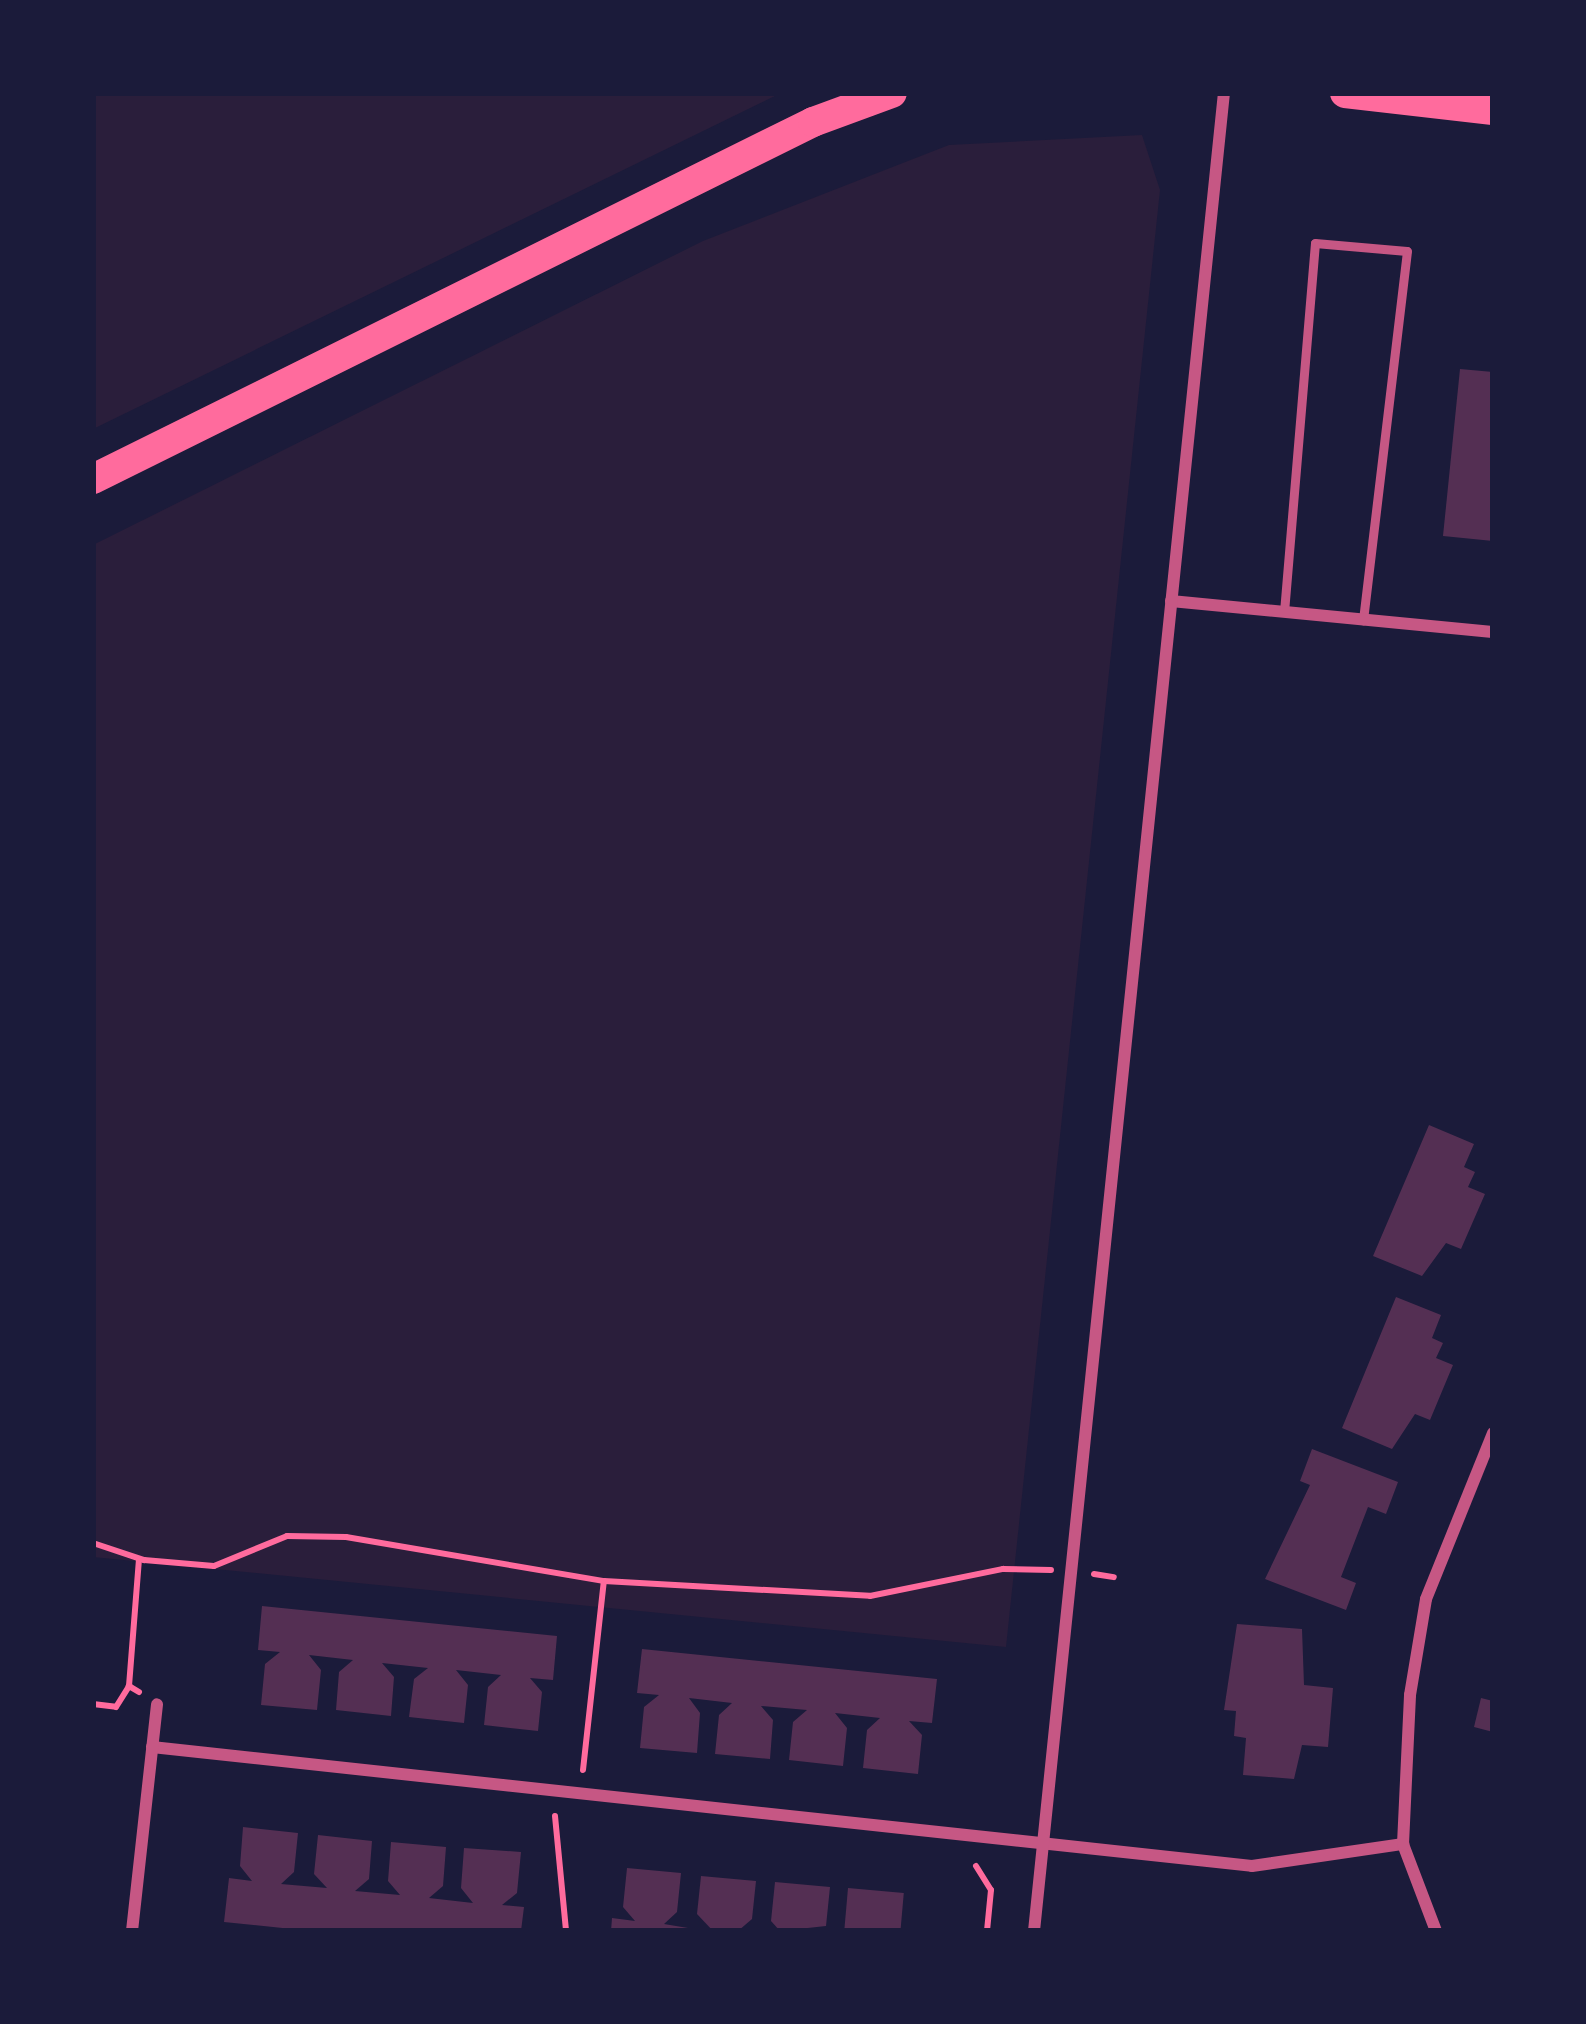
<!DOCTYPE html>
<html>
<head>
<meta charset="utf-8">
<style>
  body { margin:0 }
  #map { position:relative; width:1586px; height:2024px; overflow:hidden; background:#1b1b3a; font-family:Jost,sans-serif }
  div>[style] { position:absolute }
  .green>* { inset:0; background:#2a1e3b }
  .building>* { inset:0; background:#542f53; transform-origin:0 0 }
  .path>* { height:6px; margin:-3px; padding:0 3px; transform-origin:3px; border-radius:3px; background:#ff6b9d }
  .service>* { height:9px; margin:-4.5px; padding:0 4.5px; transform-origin:4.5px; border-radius:4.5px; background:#c65784 }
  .minor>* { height:12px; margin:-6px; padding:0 6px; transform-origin:6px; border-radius:6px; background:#c65784 }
  .primary>* { height:30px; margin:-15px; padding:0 15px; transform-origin:15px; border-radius:15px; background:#ff6b9d }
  span { translate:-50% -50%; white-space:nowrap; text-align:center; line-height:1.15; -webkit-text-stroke:10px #1b1b3a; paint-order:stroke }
  .frame { position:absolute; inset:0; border:96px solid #1b1b3a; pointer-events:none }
</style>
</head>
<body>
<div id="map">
  <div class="green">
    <i style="clip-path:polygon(93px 93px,781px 93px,93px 429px)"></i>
    <i style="clip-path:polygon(1142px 135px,1160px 190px,1006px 1647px,93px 1557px,93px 545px,703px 241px,949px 145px)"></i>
  </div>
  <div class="building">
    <i style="clip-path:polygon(1460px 369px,1493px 372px,1493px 541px,1443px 536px)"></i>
    <i style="clip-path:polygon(1429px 1125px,1474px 1144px,1464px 1167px,1475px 1172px,1468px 1187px,1485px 1194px,1461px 1249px,1446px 1243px,1422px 1276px,1373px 1256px)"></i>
    <i style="clip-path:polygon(1396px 1297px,1441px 1315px,1432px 1338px,1443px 1343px,1436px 1358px,1453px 1365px,1430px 1420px,1415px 1414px,1392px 1449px,1342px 1428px)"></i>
    <i style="clip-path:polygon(1312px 1449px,1398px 1482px,1386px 1514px,1368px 1507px,1341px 1577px,1356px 1583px,1346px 1610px,1265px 1579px,1310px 1485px,1300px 1481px)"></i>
    <i style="clip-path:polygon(262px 1606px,557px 1636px,553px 1680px,530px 1678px,542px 1692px,538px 1731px,484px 1725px,488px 1687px,501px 1675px,456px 1670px,468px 1685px,464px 1723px,409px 1717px,414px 1679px,428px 1668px,382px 1663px,394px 1677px,391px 1716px,336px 1710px,339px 1672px,353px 1660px,309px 1655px,321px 1670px,317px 1710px,261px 1705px,265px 1664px,280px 1652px,258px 1650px)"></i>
    <i style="clip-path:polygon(1237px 1624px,1302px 1629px,1304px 1685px,1333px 1688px,1328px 1747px,1302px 1745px,1294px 1779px,1243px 1775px,1246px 1738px,1234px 1736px,1236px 1711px,1224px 1710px)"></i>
    <i style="clip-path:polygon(642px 1649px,937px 1679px,932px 1723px,909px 1721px,922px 1735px,918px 1774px,863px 1768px,867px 1730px,880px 1718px,835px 1713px,847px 1728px,843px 1766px,789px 1760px,793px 1722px,807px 1710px,761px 1706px,773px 1720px,770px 1759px,715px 1754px,719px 1715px,732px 1703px,689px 1698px,700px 1713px,697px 1753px,640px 1748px,644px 1707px,659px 1695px,637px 1693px)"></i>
    <i style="clip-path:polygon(1481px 1698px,1493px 1701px,1493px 1732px,1474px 1727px)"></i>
    <i style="clip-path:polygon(243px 1827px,298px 1833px,294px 1872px,281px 1884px,327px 1888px,314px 1874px,318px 1835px,372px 1841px,369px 1879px,355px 1891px,400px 1895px,388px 1881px,391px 1842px,446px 1847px,443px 1886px,429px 1898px,473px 1903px,461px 1888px,464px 1848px,521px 1852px,517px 1893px,502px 1905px,524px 1907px,521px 1931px,311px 1931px,224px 1922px,229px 1878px,252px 1881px,240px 1866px)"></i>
    <i style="clip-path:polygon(627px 1868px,681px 1873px,677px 1912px,664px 1924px,706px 1931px,611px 1931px,612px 1918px,635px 1921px,623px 1907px)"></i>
    <i style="clip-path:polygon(701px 1876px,756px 1881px,752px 1919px,738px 1931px,713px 1931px,697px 1914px)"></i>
    <i style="clip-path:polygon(775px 1882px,830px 1887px,826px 1926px,780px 1931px,771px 1921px)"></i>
    <i style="left:848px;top:1888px;width:56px;height:43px;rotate:5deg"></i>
  </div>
  <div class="path">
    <i style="left:93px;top:1543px;width:54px;rotate:18.4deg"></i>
    <i style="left:144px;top:1560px;width:70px;rotate:4.9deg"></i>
    <i style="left:214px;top:1566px;width:79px;rotate:-22.3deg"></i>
    <i style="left:287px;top:1536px;width:59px;rotate:1deg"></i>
    <i style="left:346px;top:1537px;width:262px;rotate:9.7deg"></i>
    <i style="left:1094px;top:1574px;width:20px;rotate:9deg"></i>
    <i style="left:139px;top:1692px;width:12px;rotate:-149deg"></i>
    <i style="left:129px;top:1686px;width:127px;rotate:-85.5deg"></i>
    <i style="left:93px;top:1704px;width:23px;rotate:7deg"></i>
    <i style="left:116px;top:1707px;width:25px;rotate:-58deg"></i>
    <i style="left:583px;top:1770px;width:190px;rotate:-83.7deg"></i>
    <i style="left:604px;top:1581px;width:266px;rotate:3.2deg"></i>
    <i style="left:870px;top:1596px;width:136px;rotate:-11.5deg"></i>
    <i style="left:1003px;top:1569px;width:48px;rotate:1.2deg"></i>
    <i style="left:555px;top:1816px;width:116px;rotate:84.5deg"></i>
    <i style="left:976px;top:1866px;width:28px;rotate:58deg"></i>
    <i style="left:991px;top:1890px;width:41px;rotate:95.6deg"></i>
  </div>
  <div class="service">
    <i style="left:1284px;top:612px;width:370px;rotate:-85.2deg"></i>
    <i style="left:1315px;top:243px;width:92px;rotate:5deg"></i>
    <i style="left:1407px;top:251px;width:372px;rotate:96.8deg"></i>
  </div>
  <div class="minor">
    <i style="left:1171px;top:601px;width:323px;rotate:5.5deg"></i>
    <i style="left:152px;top:1747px;width:1106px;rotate:6.17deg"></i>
    <i style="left:1252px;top:1866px;width:153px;rotate:-8.3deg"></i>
    <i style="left:132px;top:1931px;width:228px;rotate:-83.7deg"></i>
    <i style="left:1034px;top:1931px;width:1848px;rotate:-84.1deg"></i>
    <i style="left:1436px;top:1931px;width:93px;rotate:-110.8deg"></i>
    <i style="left:1403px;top:1844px;width:149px;rotate:-87.3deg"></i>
    <i style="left:1410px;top:1695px;width:97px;rotate:-80.5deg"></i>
    <i style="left:1426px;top:1599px;width:179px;rotate:-68deg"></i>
  </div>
  <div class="primary">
    <i style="left:1345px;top:93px;width:149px;rotate:6.6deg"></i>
    <i style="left:93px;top:479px;width:804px;rotate:-26.37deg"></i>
    <i style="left:813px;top:122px;width:84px;rotate:-20.2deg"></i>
  </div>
  <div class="frame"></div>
</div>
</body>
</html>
